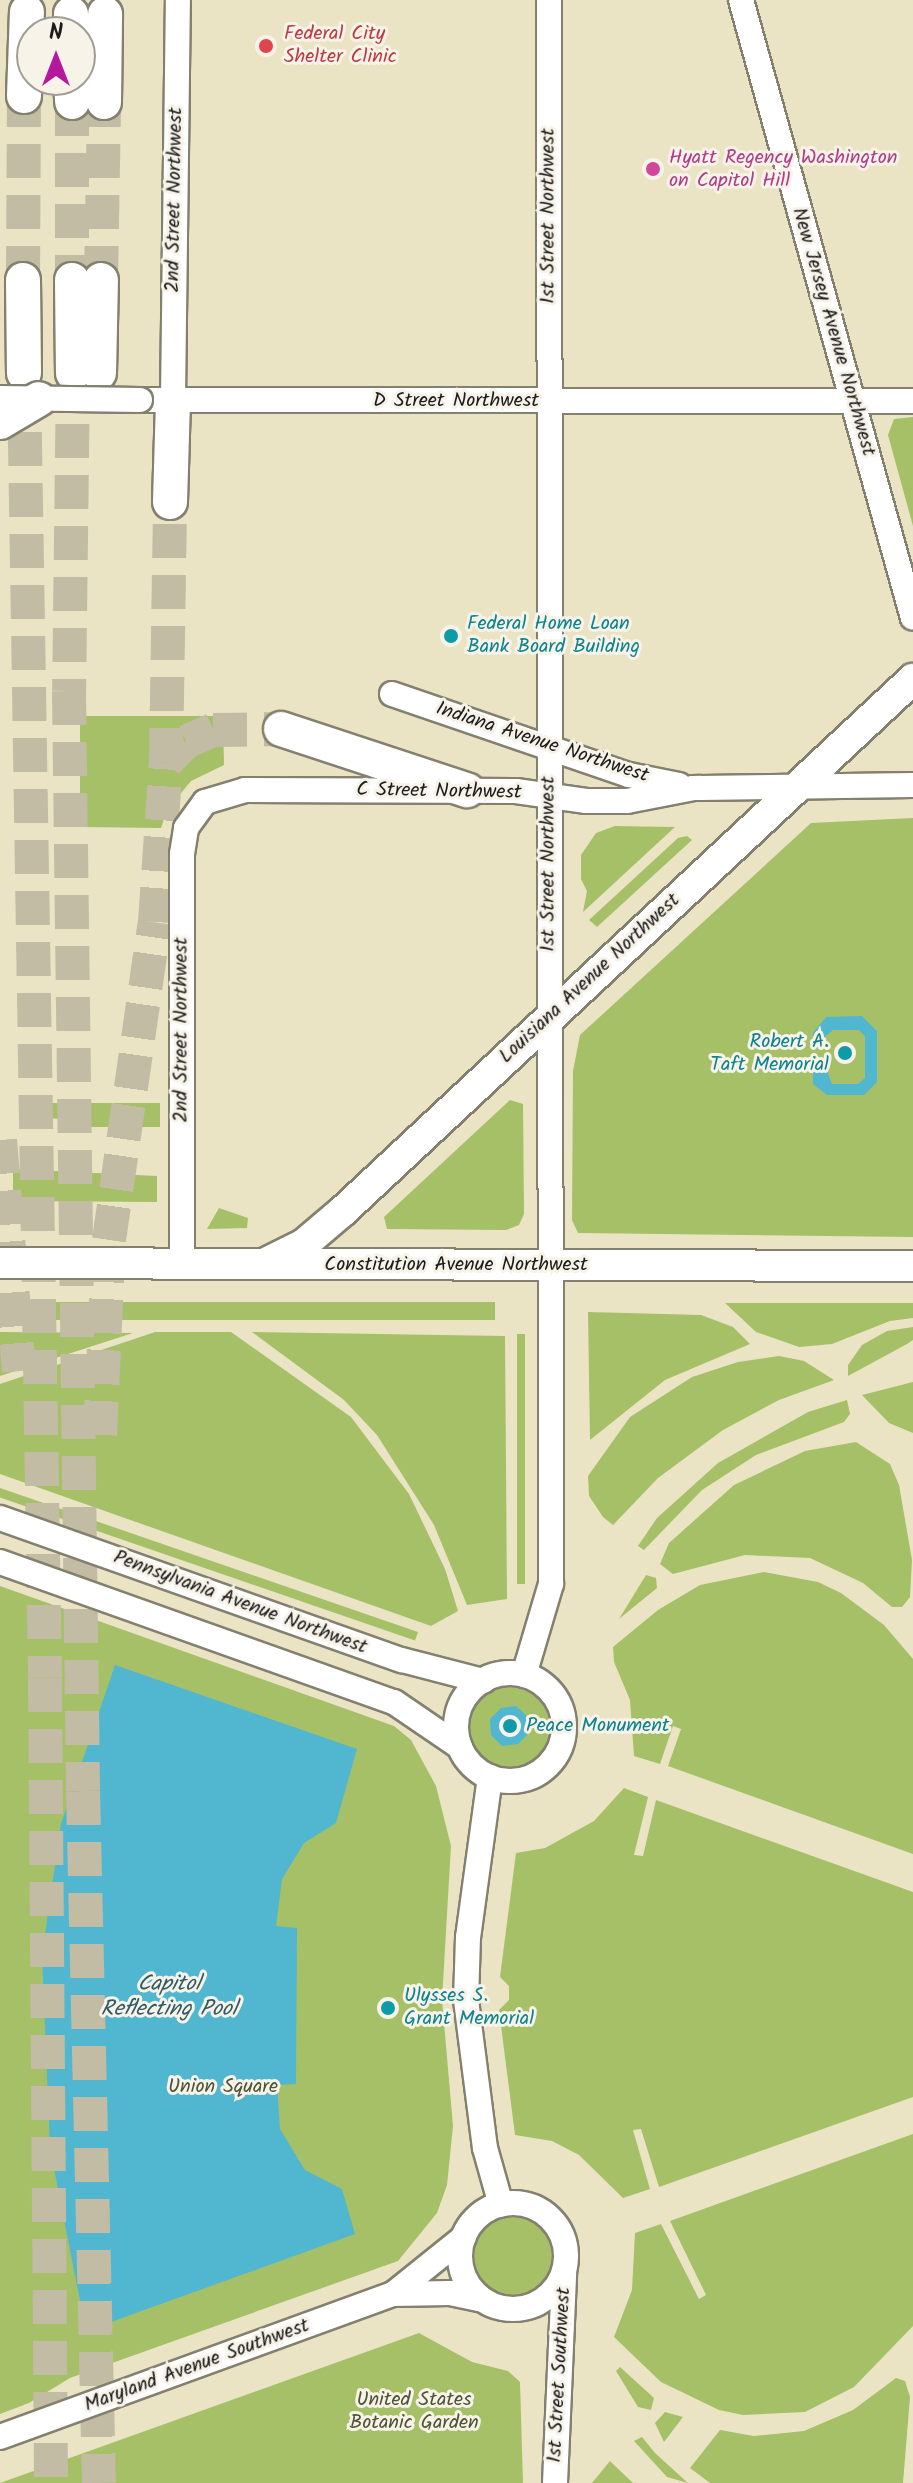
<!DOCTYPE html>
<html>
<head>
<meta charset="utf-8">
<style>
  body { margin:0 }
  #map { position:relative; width:913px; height:2483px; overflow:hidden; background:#eae4c5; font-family:Kalam,sans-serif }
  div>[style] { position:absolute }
  .green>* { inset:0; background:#a5c067; transform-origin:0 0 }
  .round { border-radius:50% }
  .water>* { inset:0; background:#51b6d0 }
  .highway-tunnel>* { height:34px; margin-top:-17px; transform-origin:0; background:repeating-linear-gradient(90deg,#c1bca3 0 34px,transparent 0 51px) }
  .roads { filter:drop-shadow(2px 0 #838070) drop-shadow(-2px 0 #838070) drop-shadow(0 2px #838070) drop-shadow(0 -2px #838070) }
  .minor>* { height:24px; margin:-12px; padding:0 12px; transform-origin:12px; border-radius:12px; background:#fff }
  .minor>.ring { margin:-12px; padding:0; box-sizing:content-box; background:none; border:24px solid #fff; border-radius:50% }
  .major>* { height:30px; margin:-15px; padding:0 15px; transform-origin:15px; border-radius:15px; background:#fff }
  .highway>* { height:34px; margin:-17px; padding:0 17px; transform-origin:17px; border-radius:17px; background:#fff }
  .bridges { filter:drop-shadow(2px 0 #838070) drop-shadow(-2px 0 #838070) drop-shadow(0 2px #838070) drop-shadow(0 -2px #838070) }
  .minor-bridge>* { height:24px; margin:-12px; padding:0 12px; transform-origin:12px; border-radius:12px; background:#fff }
  .highway-bridge>* { height:34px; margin:-17px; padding:0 17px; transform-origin:17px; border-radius:17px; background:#fff }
  .dots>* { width:22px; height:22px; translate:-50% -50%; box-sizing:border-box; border:4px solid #f7f3e8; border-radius:50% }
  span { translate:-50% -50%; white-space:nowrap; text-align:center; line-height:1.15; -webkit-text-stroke:6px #f7f3e8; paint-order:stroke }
  .health-label { font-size:20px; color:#be3a42 }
  .left { translate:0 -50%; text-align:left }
  .hotel-label { font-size:20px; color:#b23c85 }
  .street-label { font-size:20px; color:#1c1c1c }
  .culture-label { font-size:20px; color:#0d838f }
  .right { translate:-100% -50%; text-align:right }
  .park-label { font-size:20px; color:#4c5536 }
  .water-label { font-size:22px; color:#315a64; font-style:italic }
  .north { position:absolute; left:16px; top:16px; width:80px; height:80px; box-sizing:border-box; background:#f7f3e8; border:2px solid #9f9d96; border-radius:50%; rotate:0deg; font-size:22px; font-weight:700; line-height:32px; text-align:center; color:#1c1c1c }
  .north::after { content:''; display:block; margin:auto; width:28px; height:36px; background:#b5179e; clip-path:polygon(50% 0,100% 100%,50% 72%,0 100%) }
</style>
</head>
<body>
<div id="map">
  <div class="green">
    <i style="clip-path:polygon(913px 417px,913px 526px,888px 435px,894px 419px)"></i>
    <i style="clip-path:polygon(80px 716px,223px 716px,224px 765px,191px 781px,167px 810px,161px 828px,80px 827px)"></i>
    <i style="clip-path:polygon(913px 818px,913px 1237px,578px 1233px,572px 1220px,573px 1071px,580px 1035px,811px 823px)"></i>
    <i style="clip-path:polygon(615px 826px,675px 827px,583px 912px,587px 891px,581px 879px,581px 855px,596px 833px)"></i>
    <i style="clip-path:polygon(687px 836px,692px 840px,597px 927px,589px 920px,678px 838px)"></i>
    <i style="clip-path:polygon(510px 1100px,523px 1104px,524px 1214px,519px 1225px,506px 1230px,387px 1229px,384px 1217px)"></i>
    <i style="clip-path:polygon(47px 1103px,160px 1103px,160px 1127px,61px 1127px,61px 1119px,47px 1118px)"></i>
    <i style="clip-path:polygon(13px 1169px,157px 1176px,157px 1202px,13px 1201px)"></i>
    <i style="clip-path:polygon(219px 1208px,248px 1218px,247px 1228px,207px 1229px)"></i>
    <i style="left:0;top:1302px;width:495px;height:18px"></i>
    <i style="clip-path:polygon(725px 1303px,913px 1303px,913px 1318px,890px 1321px,832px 1344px,799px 1347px,756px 1332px)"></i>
    <i style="clip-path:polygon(588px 1312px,701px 1315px,733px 1327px,750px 1344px,665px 1380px,590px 1440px)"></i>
    <i style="clip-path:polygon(913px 1327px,913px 1340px,907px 1344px,848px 1376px,848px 1365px,862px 1345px,887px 1331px)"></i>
    <i style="clip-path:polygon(0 1332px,133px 1333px,0 1376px)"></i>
    <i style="clip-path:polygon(155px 1332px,231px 1332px,351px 1417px,409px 1494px,445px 1569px,458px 1611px,431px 1626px,0 1474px,0 1384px)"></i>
    <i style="clip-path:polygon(252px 1332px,505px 1336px,507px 1599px,467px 1605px,434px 1525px,377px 1435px,344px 1400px)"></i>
    <i style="left:517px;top:1334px;width:8px;height:250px"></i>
    <i style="clip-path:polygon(779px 1356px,804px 1361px,834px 1380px,779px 1400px,723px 1430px,658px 1478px,613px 1525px,603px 1517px,589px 1496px,588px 1476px,630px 1417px,692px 1377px,738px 1362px)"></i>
    <i style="clip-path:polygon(913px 1382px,913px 1433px,889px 1423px,862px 1395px)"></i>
    <i style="clip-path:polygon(847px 1400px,850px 1414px,844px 1422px,756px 1455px,702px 1490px,644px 1550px,638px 1546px,657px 1518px,718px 1463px,808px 1412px)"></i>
    <i style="clip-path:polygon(856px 1442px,890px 1464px,899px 1485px,912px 1560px,910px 1597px,902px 1607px,892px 1607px,863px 1583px,810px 1558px,745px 1555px,673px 1574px,660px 1564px,669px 1543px,734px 1485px,805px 1451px)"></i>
    <i style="left:0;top:1488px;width:442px;height:9px;rotate:19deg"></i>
    <i style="clip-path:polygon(764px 1572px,818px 1582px,841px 1593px,884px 1625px,913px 1659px,913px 1854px,668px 1766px,681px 1729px,673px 1726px,660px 1764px,634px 1756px,630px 1700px,614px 1662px,613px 1647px,658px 1610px,700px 1585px)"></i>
    <i style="clip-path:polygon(646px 1575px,656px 1578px,657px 1588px,619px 1619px)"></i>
    <i style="clip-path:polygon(0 1586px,394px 1726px,411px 1740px,436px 1786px,451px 1846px,442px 2000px,453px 2126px,447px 2185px,437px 2213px,398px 2261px,70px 2378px,29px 2403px,0 2414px)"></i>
    <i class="round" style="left:468px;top:1687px;width:82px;height:82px"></i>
    <i style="clip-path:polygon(624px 1788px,648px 1797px,634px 1855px,643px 1856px,656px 1800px,913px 1892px,913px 2097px,659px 2187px,641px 2129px,633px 2130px,650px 2189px,623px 2198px,579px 2155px,552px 2141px,515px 2135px,499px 2010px,509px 2000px,509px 1986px,500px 1977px,516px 1853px,545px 1848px,594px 1821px)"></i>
    <i style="clip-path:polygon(913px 2134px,913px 2326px,854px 2387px,805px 2412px,743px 2415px,719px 2410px,661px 2382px,614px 2337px,632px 2290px,635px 2233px,661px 2224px,699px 2299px,706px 2295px,670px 2221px)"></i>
    <i class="round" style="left:472px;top:2217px;width:80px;height:80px"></i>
    <i style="clip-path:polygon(419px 2333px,472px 2362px,508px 2371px,520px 2382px,523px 2483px,0 2483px)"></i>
    <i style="clip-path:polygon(620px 2367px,654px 2398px,651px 2410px,638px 2407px,616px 2371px)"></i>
    <i style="clip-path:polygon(896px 2378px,905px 2381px,910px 2397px,903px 2483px,710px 2483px,690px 2468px,720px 2430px,754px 2436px,804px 2431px,853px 2410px)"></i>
    <i style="clip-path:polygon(665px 2412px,683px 2417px,664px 2442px,655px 2423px)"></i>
    <i style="clip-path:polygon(642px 2437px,655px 2453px,688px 2483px,667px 2477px,634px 2441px)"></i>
    <i style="clip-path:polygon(610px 2461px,615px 2466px,633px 2483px,592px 2483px)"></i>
  </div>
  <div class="water">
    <i style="clip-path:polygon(862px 1016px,877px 1031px,877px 1082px,864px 1095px,827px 1095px,813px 1084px,813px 1065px,825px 1065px,832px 1084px,858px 1084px,865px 1078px,865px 1036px,859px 1030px,833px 1030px,825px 1037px,825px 1048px,813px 1048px,813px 1033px,826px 1017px)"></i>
    <i style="clip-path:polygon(115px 1665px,357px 1749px,336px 1823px,304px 1843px,282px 1879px,276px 1926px,297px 1928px,296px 2084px,277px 2085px,280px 2129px,305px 2170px,342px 2189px,355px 2234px,86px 2331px,50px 2148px,42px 1955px,61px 1824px)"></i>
    <i style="clip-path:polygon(516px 1706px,528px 1717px,530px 1732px,518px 1744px,502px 1746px,491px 1735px,490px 1719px,501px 1708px)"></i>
  </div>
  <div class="highway-tunnel">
    <i style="left:72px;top:102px;width:178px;rotate:90deg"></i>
    <i style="left:23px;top:280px;width:184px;rotate:-89.7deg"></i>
    <i style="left:101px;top:280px;width:178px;rotate:-89deg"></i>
    <i style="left:73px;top:373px;width:318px;rotate:90.7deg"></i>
    <i style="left:69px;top:691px;width:1100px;rotate:89.27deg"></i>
    <i style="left:83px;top:1791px;width:692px;rotate:88.68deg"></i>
    <i style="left:24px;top:381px;width:1297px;rotate:89.07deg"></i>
    <i style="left:45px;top:1678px;width:805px;rotate:89.57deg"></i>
    <i style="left:166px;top:762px;width:28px;rotate:-45deg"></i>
    <i style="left:186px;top:742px;width:30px;rotate:-24deg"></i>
    <i style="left:213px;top:730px;width:68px;rotate:-0.8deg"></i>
    <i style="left:0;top:1140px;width:232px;rotate:85.3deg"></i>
    <i style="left:100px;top:1435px;width:195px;rotate:-87.4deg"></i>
    <i style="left:109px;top:1240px;width:321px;rotate:-81.8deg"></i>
    <i style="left:155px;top:922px;width:160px;rotate:-86.1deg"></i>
    <i style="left:166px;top:762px;width:260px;rotate:-89.1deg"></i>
  </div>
  <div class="roads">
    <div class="minor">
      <i style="left:741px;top:0;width:641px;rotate:74.45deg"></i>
      <i style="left:140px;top:400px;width:773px;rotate:0.07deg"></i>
      <i style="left:173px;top:400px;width:400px;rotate:-89.3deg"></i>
      <i style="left:392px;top:694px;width:250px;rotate:18.9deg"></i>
      <i style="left:629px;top:775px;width:51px;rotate:11.3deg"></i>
      <i style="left:182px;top:1264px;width:410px;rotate:-90deg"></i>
      <i style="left:182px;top:854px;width:26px;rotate:-81deg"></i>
      <i style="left:186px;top:828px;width:32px;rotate:-54deg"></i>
      <i style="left:205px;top:802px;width:42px;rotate:-16.7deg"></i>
      <i style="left:245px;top:790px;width:271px;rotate:0.2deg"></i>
      <i style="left:516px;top:791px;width:71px;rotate:8.1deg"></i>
      <i style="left:586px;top:801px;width:41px"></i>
      <i style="left:627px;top:801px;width:67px;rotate:-11.1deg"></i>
      <i style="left:693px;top:788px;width:220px;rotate:-0.8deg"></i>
      <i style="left:0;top:1518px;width:426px;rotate:19.5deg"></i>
      <i style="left:402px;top:1660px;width:84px;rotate:14.5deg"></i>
      <i style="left:0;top:1562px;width:418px;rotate:19.6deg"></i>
      <i style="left:394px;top:1702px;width:80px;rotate:34.3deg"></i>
      <i class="ring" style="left:456px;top:1673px;width:84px;height:84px"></i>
      <i style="left:524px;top:1675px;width:95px;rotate:-73.5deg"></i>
      <i style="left:551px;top:1584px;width:1584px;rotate:-90.07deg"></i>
      <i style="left:490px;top:1777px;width:162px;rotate:97.8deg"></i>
      <i style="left:468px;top:1937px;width:63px;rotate:91.8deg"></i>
      <i style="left:466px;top:2000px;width:149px;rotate:82.7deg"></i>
      <i style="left:485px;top:2148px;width:59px;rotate:74.3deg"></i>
      <i class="ring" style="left:460px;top:2203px;width:82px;height:82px"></i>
      <i style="left:393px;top:2294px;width:91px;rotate:-38.8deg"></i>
      <i style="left:0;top:2437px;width:418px;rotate:-20deg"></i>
      <i style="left:393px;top:2294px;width:57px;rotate:-1deg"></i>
      <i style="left:450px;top:2293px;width:34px;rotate:12deg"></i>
      <i style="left:555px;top:2483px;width:209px;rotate:-87.5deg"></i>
    </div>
    <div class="major">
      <i style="left:268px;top:1262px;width:40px;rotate:-26.6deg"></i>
      <i style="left:304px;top:1244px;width:51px;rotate:-40.2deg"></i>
      <i style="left:343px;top:1211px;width:780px;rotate:-43.03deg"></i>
      <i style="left:0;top:1263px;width:913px;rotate:0.19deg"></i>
    </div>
    <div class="highway">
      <i style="left:71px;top:14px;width:18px;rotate:90deg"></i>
      <i style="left:71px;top:80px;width:22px;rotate:87deg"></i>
      <i style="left:24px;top:96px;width:84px;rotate:-88deg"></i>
      <i style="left:104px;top:102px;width:88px;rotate:-89.3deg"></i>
      <i style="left:23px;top:280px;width:93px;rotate:89.4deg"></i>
      <i style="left:72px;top:280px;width:93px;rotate:89.4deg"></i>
      <i style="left:99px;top:373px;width:93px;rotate:-88.8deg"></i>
      <i style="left:170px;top:502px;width:102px;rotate:-88.3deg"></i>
      <i style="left:281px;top:729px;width:196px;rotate:18.2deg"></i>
    </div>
  </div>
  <div class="bridges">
    <div class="minor-bridge">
      <i style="left:0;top:398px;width:140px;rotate:0.8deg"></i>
    </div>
    <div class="highway-bridge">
      <i style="left:0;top:422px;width:45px;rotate:-30.5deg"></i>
    </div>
  </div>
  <div class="dots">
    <i style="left:266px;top:46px;background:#e0444e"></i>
    <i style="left:653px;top:169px;background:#d1479c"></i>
    <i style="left:451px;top:636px;background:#0f9aa8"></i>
    <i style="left:845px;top:1053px;background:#0f9aa8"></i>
    <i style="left:510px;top:1726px;background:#0f9aa8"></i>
    <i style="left:388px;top:2008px;background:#0f9aa8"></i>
  </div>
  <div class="health-label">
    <span class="left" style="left:284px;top:46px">Federal City<br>Shelter Clinic</span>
  </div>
  <div class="hotel-label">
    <span class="left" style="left:669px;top:170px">Hyatt Regency Washington<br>on Capitol Hill</span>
  </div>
  <div class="street-label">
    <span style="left:175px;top:200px;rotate:-89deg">2nd Street Northwest</span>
    <span style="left:549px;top:216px;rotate:-90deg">1st Street Northwest</span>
    <span style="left:833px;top:332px;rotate:74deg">New Jersey Avenue Northwest</span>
    <span style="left:456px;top:401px">D Street Northwest</span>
    <span style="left:542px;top:743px;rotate:18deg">Indiana Avenue Northwest</span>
    <span style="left:439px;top:792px;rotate:1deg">C Street Northwest</span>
    <span style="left:549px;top:864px;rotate:-90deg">1st Street Northwest</span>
    <span style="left:590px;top:979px;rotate:-43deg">Louisiana Avenue Northwest</span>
    <span style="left:182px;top:1030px;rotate:-90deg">2nd Street Northwest</span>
    <span style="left:456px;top:1265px">Constitution Avenue Northwest</span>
    <span style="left:240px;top:1603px;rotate:20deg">Pennsylvania Avenue Northwest</span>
    <span style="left:197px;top:2366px;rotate:-20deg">Maryland Avenue Southwest</span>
    <span style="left:560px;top:2375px;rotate:-87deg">1st Street Southwest</span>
  </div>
  <div class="culture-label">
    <span class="left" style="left:467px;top:636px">Federal Home Loan<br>Bank Board Building</span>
    <span class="right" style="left:829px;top:1054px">Robert A.<br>Taft Memorial</span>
    <span class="left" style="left:526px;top:1726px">Peace Monument</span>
    <span class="left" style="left:404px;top:2008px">Ulysses S.<br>Grant Memorial</span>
  </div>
  <div class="park-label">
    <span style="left:223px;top:2087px">Union Square</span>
    <span style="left:414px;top:2412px">United States<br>Botanic Garden</span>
  </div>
  <div class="water-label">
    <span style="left:169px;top:1997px">Capitol<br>Reflecting Pool</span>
  </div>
  <div class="north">N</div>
</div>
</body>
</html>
